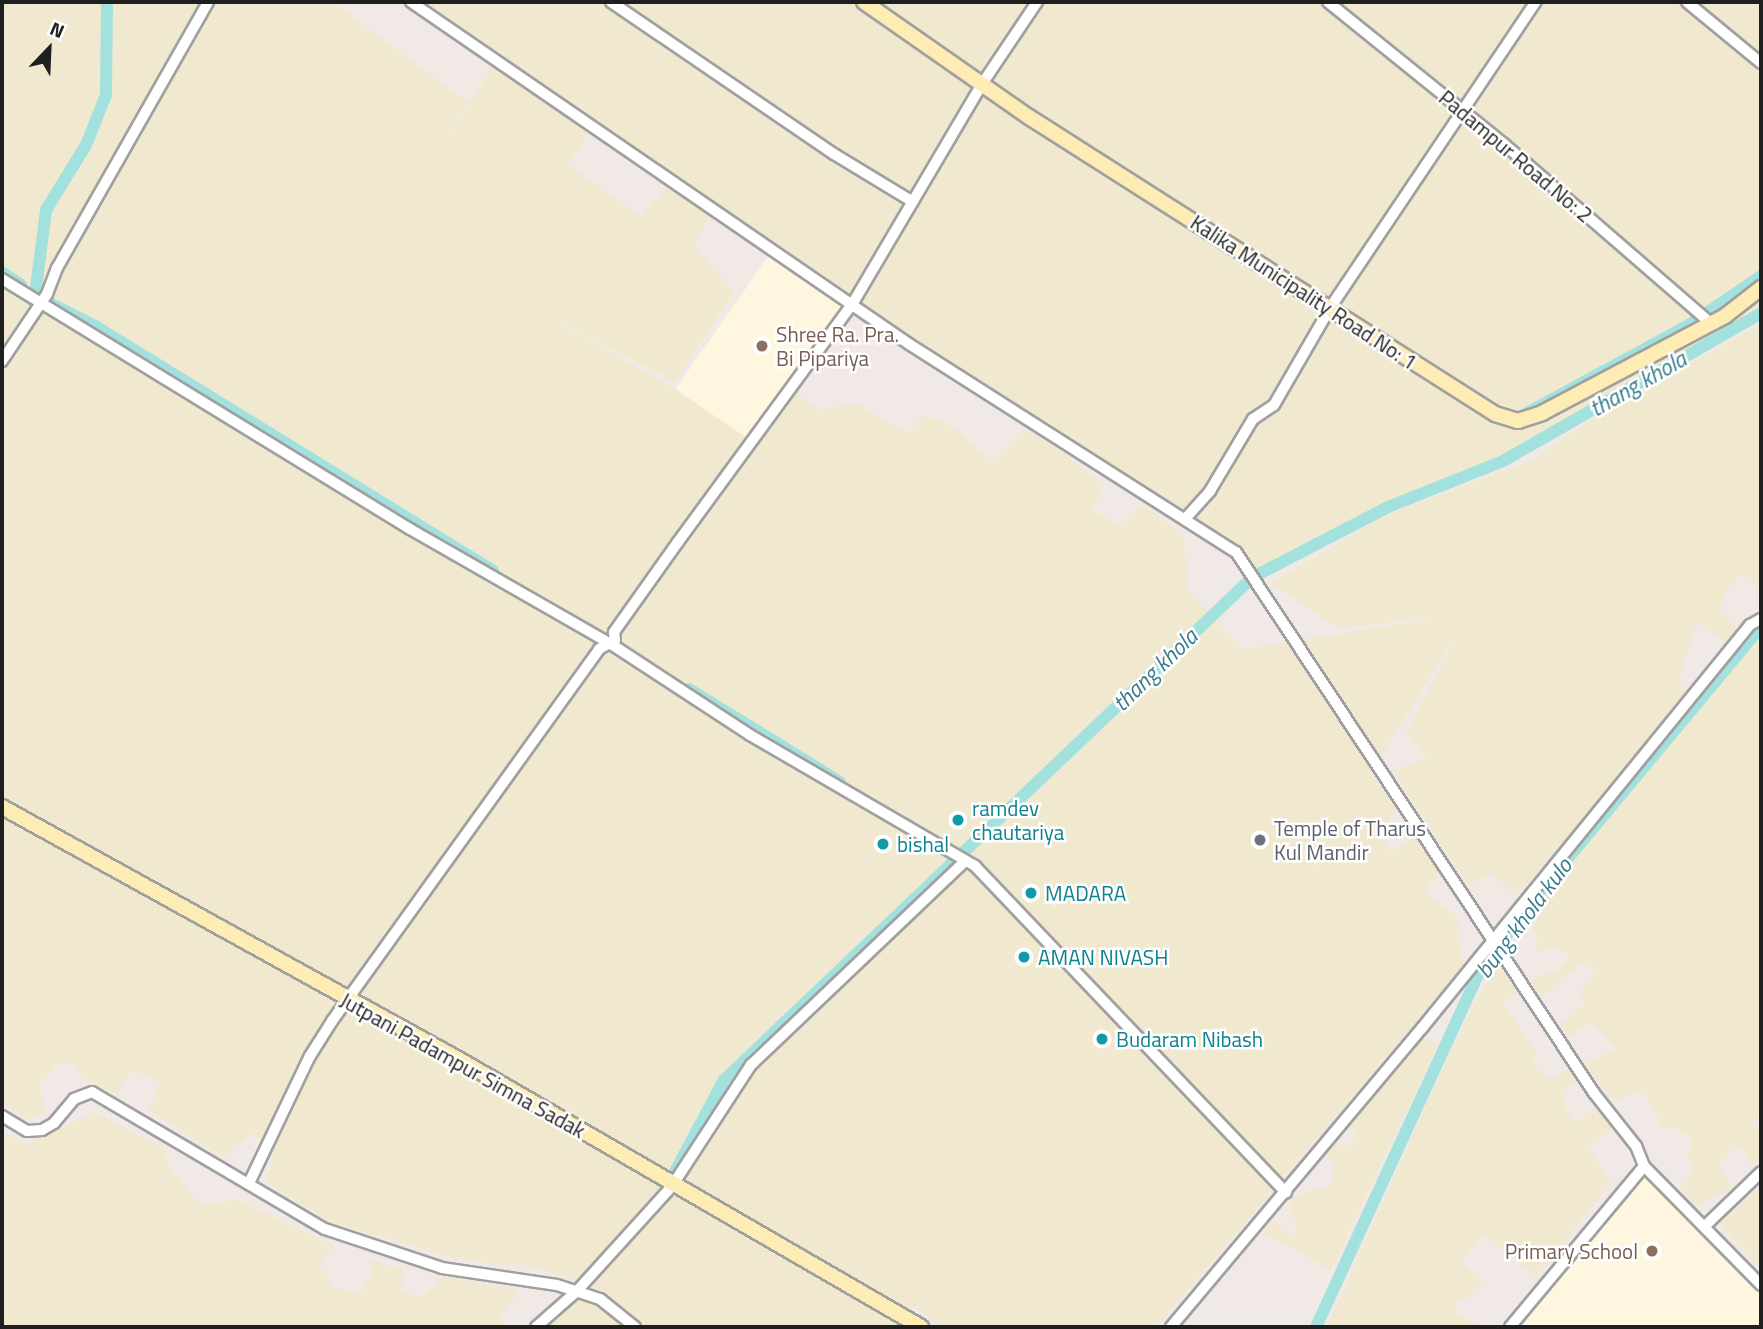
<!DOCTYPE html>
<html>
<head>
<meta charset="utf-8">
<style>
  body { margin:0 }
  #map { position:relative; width:1763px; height:1329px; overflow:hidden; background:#f1e9e5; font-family:"Titillium Web",sans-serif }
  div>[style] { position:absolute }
  .education>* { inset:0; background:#fff6df; transform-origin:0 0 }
  .farmland>* { inset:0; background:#f1e9cf }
  .canal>* { height:12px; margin:-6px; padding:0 6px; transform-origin:6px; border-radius:6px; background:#a2e1dd }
  .roads { filter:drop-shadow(2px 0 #a0a0a0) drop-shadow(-2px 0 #a0a0a0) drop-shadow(0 2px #a0a0a0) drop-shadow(0 -2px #a0a0a0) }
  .street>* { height:10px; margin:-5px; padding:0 5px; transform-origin:5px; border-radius:5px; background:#fff }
  .secondary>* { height:14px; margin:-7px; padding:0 7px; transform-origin:7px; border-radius:7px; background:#feecb5 }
  .dots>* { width:19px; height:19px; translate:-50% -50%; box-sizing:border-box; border:4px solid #fff; border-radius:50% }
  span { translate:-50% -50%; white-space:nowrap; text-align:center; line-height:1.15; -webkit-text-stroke:5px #fff; paint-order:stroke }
  .street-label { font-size:21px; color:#1f1f1f }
  .education-label { font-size:21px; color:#785e54 }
  .left { translate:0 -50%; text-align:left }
  .right { translate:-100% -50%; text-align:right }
  .culture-label { font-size:21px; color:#0d838f }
  .worship-label { font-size:21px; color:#5b616d }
  .water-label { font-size:23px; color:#377c8e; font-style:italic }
  .frame { position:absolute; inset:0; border:4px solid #1f1f1f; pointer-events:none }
  .north { position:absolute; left:14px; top:14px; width:70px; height:70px; -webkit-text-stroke:5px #fff; paint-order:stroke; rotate:23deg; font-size:19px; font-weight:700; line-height:28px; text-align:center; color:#1f1f1f }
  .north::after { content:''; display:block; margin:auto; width:24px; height:32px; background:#1f1f1f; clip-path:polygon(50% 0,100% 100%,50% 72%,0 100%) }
</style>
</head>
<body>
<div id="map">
  <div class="education">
    <i style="left:774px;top:248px;width:96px;height:172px;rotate:35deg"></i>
    <i style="clip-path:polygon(1644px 1166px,1761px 1285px,1761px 1327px,1510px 1327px)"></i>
  </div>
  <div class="farmland">
    <i style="clip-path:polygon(2px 2px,333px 2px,468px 102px,429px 166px,494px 65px,590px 130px,568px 165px,640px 215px,669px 185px,709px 215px,695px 246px,734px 292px,675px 382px,536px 309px,675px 389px,747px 438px,796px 392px,820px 410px,855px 403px,909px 434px,923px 415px,953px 427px,992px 461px,1024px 430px,1051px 444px,1104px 485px,1093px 510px,1120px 525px,1142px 504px,1184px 536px,1188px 591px,1243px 649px,1445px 617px,1338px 628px,1271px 583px,1382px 517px,1533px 460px,1586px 423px,1761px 324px,1761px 590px,1742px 573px,1726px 591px,1719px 609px,1738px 628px,1726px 643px,1697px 623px,1679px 678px,1685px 693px,1594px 807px,1516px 895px,1491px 874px,1469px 885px,1393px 771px,1428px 758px,1405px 735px,1462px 626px,1369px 775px,1397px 806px,1382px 837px,1391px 852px,1416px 835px,1440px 871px,1424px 892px,1458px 919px,1457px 941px,1464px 965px,1156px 1327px,941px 1327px,913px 1306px,901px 1327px,645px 1327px,597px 1288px,532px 1266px,464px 1261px,333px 1223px,266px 1182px,275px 1149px,250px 1133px,225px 1157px,149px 1111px,160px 1082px,131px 1070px,117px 1094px,84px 1080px,74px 1065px,57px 1064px,39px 1084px,46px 1113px,31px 1120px,2px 1103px)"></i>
    <i style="clip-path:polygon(420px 2px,1761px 2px,1761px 313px,1503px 461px,1388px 507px,1253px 577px,1235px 551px,909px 344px)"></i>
    <i style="clip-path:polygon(1761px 633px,1761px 1114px,1753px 1122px,1761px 1131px,1761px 1157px,1752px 1165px,1739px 1145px,1718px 1164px,1732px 1188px,1696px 1206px,1680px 1189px,1694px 1169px,1686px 1156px,1693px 1141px,1677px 1128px,1660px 1127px,1656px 1111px,1641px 1091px,1615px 1102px,1585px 1065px,1616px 1048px,1590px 1022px,1568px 1038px,1561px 1024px,1586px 1003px,1579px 992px,1596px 974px,1582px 962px,1542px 997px,1529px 980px,1557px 970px,1571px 956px,1552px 947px,1533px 955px,1538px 941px,1529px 914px)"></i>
    <i style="clip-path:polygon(1497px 960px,1517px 991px,1503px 1003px,1538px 1055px,1531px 1063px,1551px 1080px,1573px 1065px,1582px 1078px,1560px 1093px,1571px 1119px,1577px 1123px,1596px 1106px,1614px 1127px,1589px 1148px,1611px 1183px,1536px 1276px,1483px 1234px,1462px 1261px,1484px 1282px,1468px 1298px,1456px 1302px,1455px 1312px,1481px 1327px,1327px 1327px,1449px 1055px)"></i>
    <i style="clip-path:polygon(1422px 1038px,1438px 1044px,1331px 1270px,1263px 1232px,1274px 1220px,1289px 1236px,1298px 1226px,1288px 1208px,1293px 1197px,1330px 1186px,1335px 1165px,1327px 1154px,1334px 1144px,1346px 1147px,1356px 1137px,1352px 1124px)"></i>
    <i style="clip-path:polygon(95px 1112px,163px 1148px,171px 1170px,200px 1204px,239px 1200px,334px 1246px,319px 1264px,334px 1287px,359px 1295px,374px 1272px,366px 1259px,403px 1270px,401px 1292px,423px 1297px,443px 1276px,520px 1290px,501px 1316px,505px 1327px,2px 1327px,2px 1138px,6px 1134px,28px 1145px)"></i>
    <i style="clip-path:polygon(1761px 1186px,1761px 1270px,1720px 1224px)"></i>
    <i style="clip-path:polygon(578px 1296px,615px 1312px,630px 1327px,545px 1327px)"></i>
  </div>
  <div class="canal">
    <i style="left:2px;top:272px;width:23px;rotate:34deg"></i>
    <i style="left:36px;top:296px;width:68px;rotate:26.9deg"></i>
    <i style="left:97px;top:327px;width:465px;rotate:31.6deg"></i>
    <i style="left:34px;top:303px;width:94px;rotate:-82.6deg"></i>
    <i style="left:46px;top:210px;width:76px;rotate:-58.4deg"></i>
    <i style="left:86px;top:145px;width:54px;rotate:-68.2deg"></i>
    <i style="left:106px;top:95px;width:93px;rotate:-89.4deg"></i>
    <i style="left:1523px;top:415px;width:189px;rotate:-28.5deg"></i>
    <i style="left:1689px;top:325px;width:87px;rotate:-34.2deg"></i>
    <i style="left:689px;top:689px;width:177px;rotate:31.6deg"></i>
    <i style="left:670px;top:1181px;width:115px;rotate:-61.9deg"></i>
    <i style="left:724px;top:1080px;width:730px;rotate:-43.56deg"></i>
    <i style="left:1253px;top:577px;width:152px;rotate:-27.4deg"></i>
    <i style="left:1388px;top:507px;width:124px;rotate:-21.8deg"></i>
    <i style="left:1503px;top:461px;width:297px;rotate:-29.8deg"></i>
    <i style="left:1316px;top:1327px;width:392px;rotate:-65.3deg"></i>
    <i style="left:1480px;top:971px;width:82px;rotate:-53.4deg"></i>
    <i style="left:1529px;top:905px;width:362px;rotate:-50.2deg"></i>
  </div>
  <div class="roads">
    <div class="street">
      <i style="left:411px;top:2px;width:604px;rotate:34.48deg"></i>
      <i style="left:909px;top:344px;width:388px;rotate:32.5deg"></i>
      <i style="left:1236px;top:552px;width:649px;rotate:56.51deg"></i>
      <i style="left:1594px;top:1093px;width:68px;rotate:51.6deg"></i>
      <i style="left:1636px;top:1146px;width:22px;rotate:68deg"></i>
      <i style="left:1644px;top:1166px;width:167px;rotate:45.5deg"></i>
      <i style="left:611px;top:2px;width:270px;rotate:34.3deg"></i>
      <i style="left:834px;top:154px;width:92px;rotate:31.3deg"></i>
      <i style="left:1328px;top:2px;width:226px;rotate:38.9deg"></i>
      <i style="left:1504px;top:144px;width:274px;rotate:40.9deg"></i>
      <i style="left:1687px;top:2px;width:96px;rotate:39.5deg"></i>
      <i style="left:2px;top:279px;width:479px;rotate:31.5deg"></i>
      <i style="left:410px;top:529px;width:232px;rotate:29.8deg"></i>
      <i style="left:611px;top:644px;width:166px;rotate:33.2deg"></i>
      <i style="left:750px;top:735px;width:260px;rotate:30.2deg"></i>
      <i style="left:975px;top:866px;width:451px;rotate:46.4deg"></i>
      <i style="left:2px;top:361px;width:81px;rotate:-56.1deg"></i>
      <i style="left:47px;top:294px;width:28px;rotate:-69deg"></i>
      <i style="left:57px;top:268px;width:306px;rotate:-60.4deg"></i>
      <i style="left:1185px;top:519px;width:38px;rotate:-48deg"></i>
      <i style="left:1210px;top:491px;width:84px;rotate:-59.2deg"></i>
      <i style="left:1253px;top:419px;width:25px;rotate:-34deg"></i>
      <i style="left:1274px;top:405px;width:112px;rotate:-60deg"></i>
      <i style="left:1330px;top:308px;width:369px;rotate:-56.1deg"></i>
      <i style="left:2px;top:1116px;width:29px;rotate:31deg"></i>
      <i style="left:27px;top:1131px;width:15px;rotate:-4deg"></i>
      <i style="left:42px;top:1130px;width:14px;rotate:-30deg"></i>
      <i style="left:54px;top:1123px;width:31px;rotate:-50deg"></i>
      <i style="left:74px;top:1099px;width:19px;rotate:-21deg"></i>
      <i style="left:92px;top:1092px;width:270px;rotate:30.5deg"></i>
      <i style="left:325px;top:1229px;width:123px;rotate:18.4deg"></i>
      <i style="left:442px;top:1268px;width:116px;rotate:8.4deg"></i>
      <i style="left:557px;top:1285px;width:45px;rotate:18deg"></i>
      <i style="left:600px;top:1299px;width:45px;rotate:38.7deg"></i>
      <i style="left:250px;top:1181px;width:139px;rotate:-64.4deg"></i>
      <i style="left:310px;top:1056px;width:41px;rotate:-57.8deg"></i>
      <i style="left:332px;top:1021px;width:458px;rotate:-54.3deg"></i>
      <i style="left:599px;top:649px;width:18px;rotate:-29deg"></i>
      <i style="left:615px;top:640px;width:8px;rotate:-97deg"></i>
      <i style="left:614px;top:632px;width:110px;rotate:-54.6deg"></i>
      <i style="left:678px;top:542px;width:296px;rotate:-53.8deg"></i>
      <i style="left:853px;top:303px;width:254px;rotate:-59.5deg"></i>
      <i style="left:982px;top:84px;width:99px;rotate:-56.1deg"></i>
      <i style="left:1706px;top:1225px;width:76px;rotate:-43.9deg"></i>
      <i style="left:536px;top:1327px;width:53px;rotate:-41.2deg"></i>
      <i style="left:576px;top:1292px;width:143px;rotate:-47.8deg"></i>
      <i style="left:672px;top:1186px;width:145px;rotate:-56.9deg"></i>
      <i style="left:751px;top:1065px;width:296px;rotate:-43.6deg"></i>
      <i style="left:1171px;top:1327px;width:390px;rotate:-50deg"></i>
      <i style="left:1422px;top:1028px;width:520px;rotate:-50.86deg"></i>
      <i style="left:1750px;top:625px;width:13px;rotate:-29deg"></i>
      <i style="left:1510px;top:1327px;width:209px;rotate:-50.2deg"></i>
    </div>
    <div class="secondary">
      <i style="left:864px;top:2px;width:201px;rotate:34.9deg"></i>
      <i style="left:1029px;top:117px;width:553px;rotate:32.51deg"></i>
      <i style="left:1495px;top:414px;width:24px;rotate:17deg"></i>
      <i style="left:1518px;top:421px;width:25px;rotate:-18deg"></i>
      <i style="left:1542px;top:413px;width:207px;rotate:-27.9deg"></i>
      <i style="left:1725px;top:316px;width:46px;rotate:-37.9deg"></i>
      <i style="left:2px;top:807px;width:523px;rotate:28.92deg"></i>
      <i style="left:460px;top:1060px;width:533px;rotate:30.08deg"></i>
    </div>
  </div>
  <div class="dots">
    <i style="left:762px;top:346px;background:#8d6e63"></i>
    <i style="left:958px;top:820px;background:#0f9aa8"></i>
    <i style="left:1260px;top:840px;background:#6b7280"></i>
    <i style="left:883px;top:844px;background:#0f9aa8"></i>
    <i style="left:1031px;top:893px;background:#0f9aa8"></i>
    <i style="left:1024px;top:957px;background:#0f9aa8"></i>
    <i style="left:1102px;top:1039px;background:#0f9aa8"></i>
    <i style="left:1652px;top:1251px;background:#8d6e63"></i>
  </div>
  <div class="street-label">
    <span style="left:1516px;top:156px;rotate:40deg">Padampur Road No: 2</span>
    <span style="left:1304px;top:292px;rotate:33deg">Kalika Municipality Road No: 1</span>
    <span style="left:463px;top:1065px;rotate:29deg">Jutpani Padampur Simna Sadak</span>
  </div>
  <div class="education-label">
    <span class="left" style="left:776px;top:346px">Shree Ra. Pra.<br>Bi Pipariya</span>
    <span class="right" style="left:1638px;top:1251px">Primary School</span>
  </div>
  <div class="culture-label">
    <span class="left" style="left:972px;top:820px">ramdev<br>chautariya</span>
    <span class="left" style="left:897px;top:844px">bishal</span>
    <span class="left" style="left:1045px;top:893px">MADARA</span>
    <span class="left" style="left:1038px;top:957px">AMAN NIVASH</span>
    <span class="left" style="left:1116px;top:1039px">Budaram Nibash</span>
  </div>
  <div class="worship-label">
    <span class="left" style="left:1274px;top:840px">Temple of Tharus<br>Kul Mandir</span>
  </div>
  <div class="water-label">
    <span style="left:1638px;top:384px;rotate:-30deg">thang khola</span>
    <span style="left:1155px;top:670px;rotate:-44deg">thang khola</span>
    <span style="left:1524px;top:918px;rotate:-53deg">bung khola kulo</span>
  </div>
  <div class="frame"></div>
  <div class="north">N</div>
</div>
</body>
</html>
